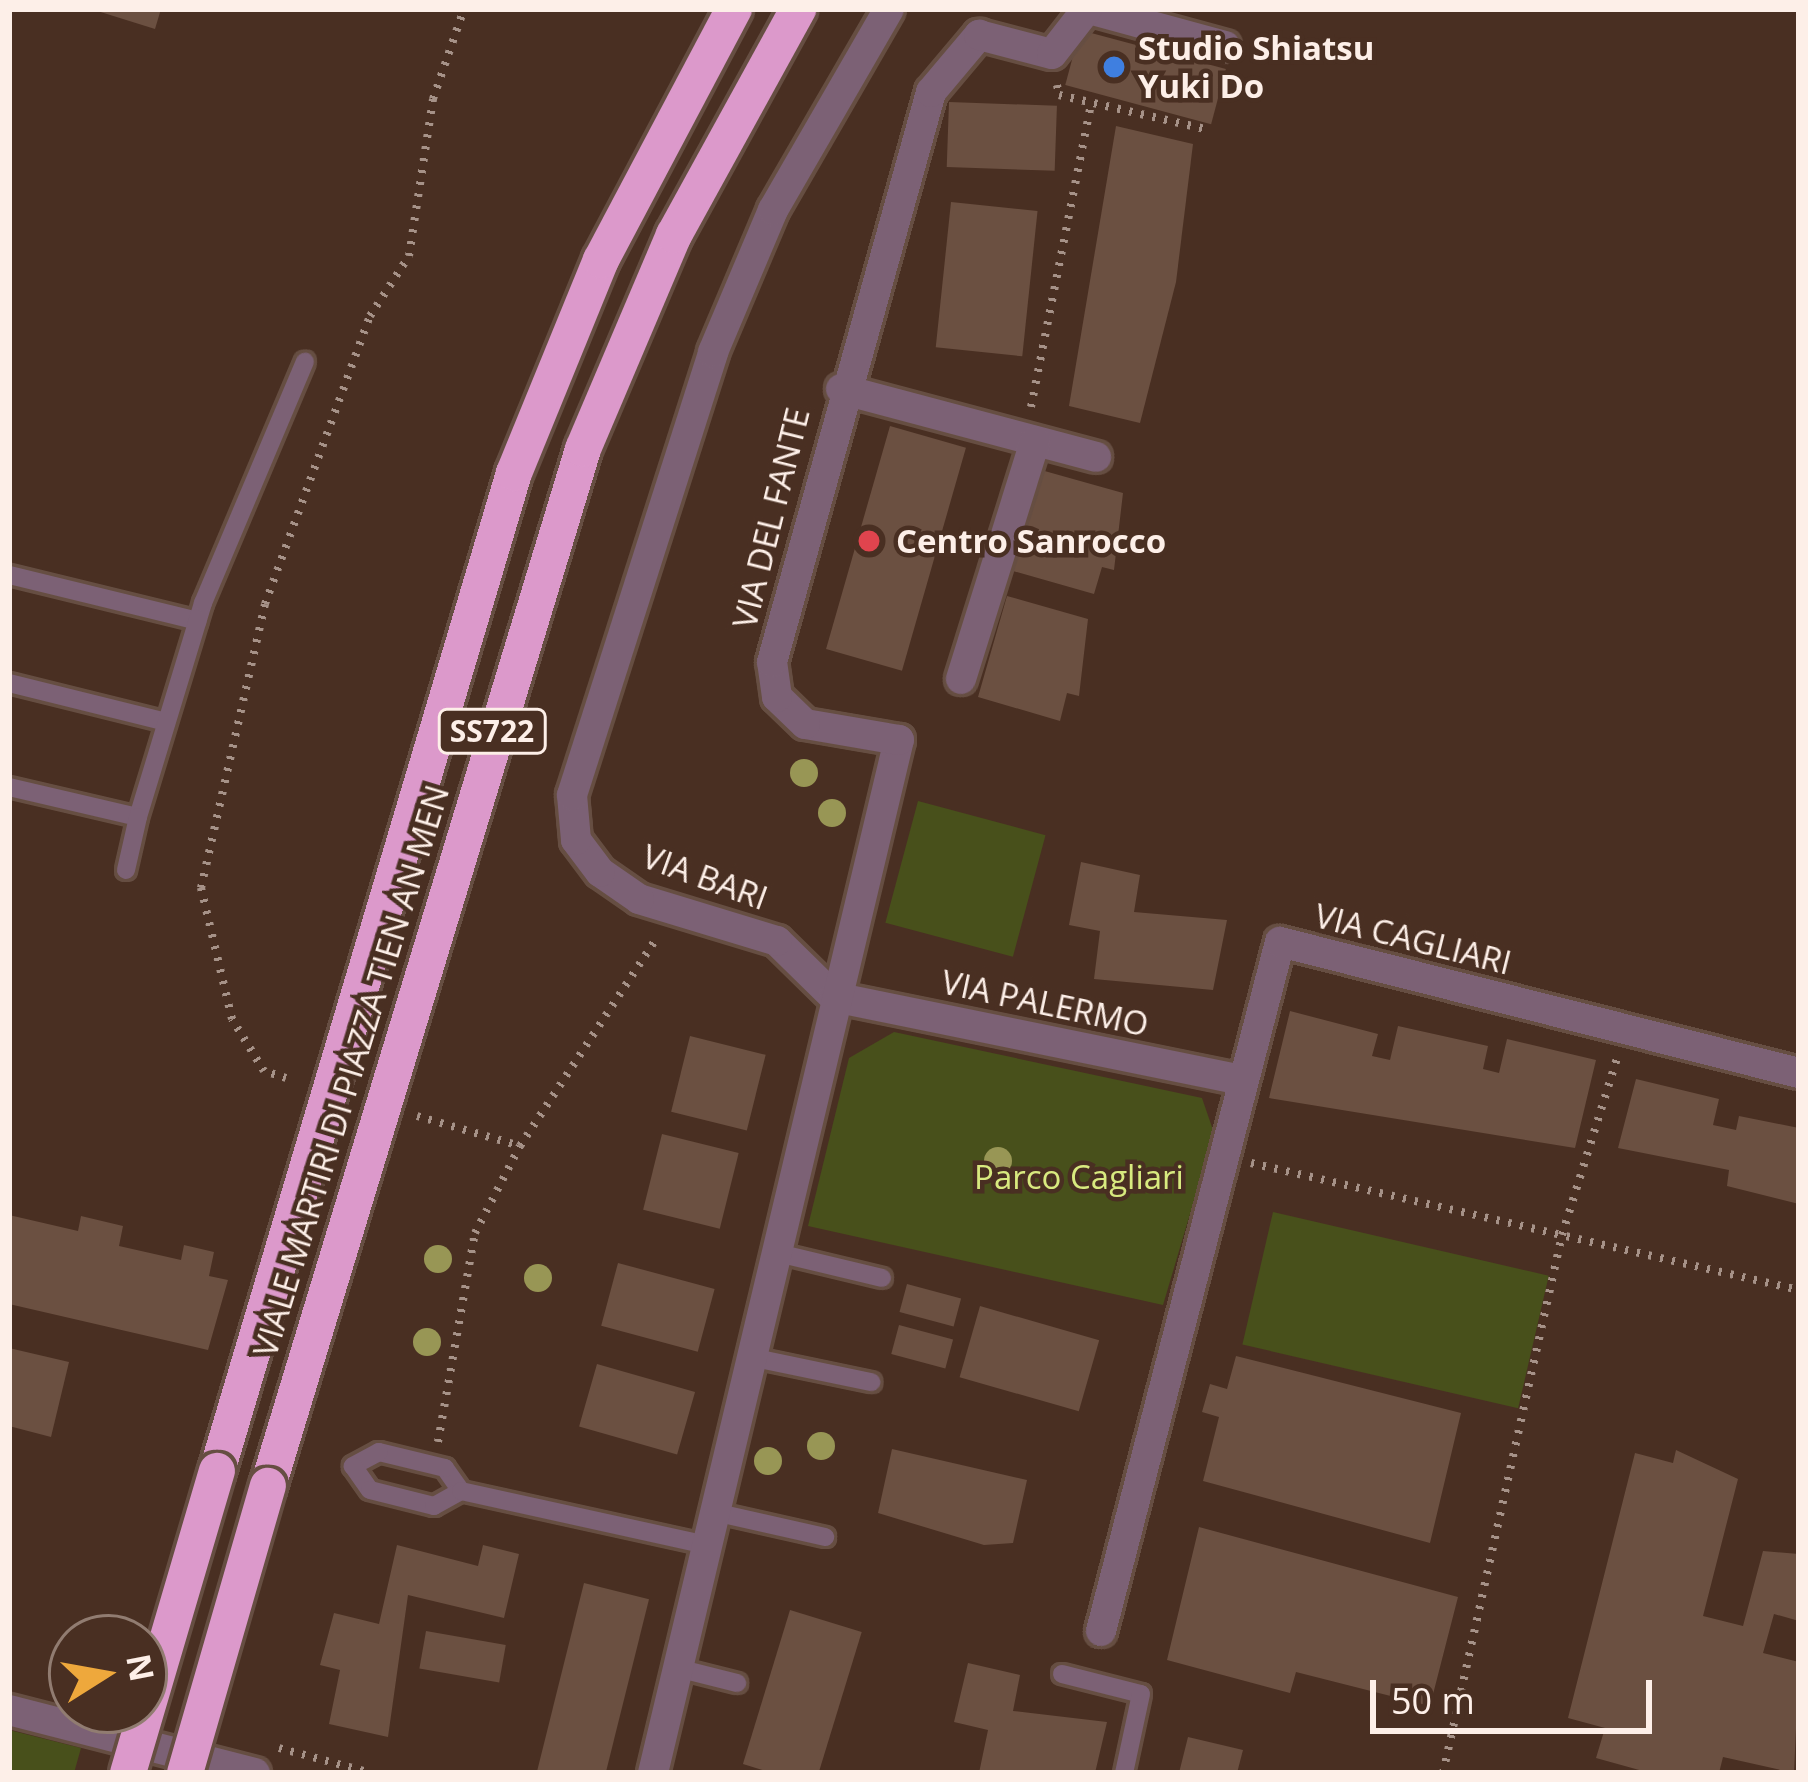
<!DOCTYPE html>
<html>
<head>
<meta charset="utf-8">
<style>
  body { margin:0 }
  #map { position:relative; width:1808px; height:1782px; overflow:hidden; background:#492f22; font-family:"Open Sans",sans-serif }
  div>[style] { position:absolute }
  .green>* { inset:0; background:#48501b; transform-origin:0 0 }
  .building>* { inset:0; background:#6b5041; transform-origin:0 0 }
  .path>* { height:8px; margin-top:-4px; transform-origin:0; background:repeating-linear-gradient(90deg,#a69288 0 3px,transparent 0 12px) }
  .roads { filter:drop-shadow(3px 0 #664e42) drop-shadow(-3px 0 #664e42) drop-shadow(0 3px #664e42) drop-shadow(0 -3px #664e42) }
  .lane>* { height:18px; margin:-9px; padding:0 9px; transform-origin:9px; border-radius:9px; background:#7c6175 }
  .street>* { height:30px; margin:-15px; padding:0 15px; transform-origin:15px; border-radius:15px; background:#7c6175 }
  .highway>* { height:36px; margin:-18px; padding:0 18px; transform-origin:18px; border-radius:18px; background:#dc99cb }
  .bridges { filter:drop-shadow(3px 0 #664e42) drop-shadow(-3px 0 #664e42) drop-shadow(0 3px #664e42) drop-shadow(0 -3px #664e42) }
  .highway-bridge>* { height:36px; margin:-18px; padding:0 18px; transform-origin:18px; border-radius:18px; background:#dc99cb }
  .trees>* { width:28px; height:28px; margin:-14px; border-radius:50%; background:#989655 }
  .dots>* { width:33px; height:33px; translate:-50% -50%; box-sizing:border-box; border:6px solid #492f22; border-radius:50% }
  span { translate:-50% -50%; white-space:nowrap; text-align:center; line-height:1.15; -webkit-text-stroke:9px #492f22; paint-order:stroke }
  .shield-label span { padding:3px 9px; background:#492f22; border:3px solid; border-radius:9px; -webkit-text-stroke-width:0 }
  .shield-label { font-size:30px; color:#fdefe8; font-weight:700 }
  .poi-label { font-size:33px; color:#fdefe8; font-weight:700 }
  .left { translate:0 -50%; text-align:left }
  .street-label { font-size:33px; color:#fdefe8 }
  .park-label { font-size:33px; color:#d8ea7f }
  .frame { position:absolute; inset:0; border:12px solid #fdefe8; pointer-events:none }
  .north { position:absolute; left:48px; top:1614px; width:120px; height:120px; box-sizing:border-box; background:#492f22; border:3px solid #917c71; border-radius:50%; rotate:79deg; font-size:33px; font-weight:700; line-height:48px; text-align:center; color:#fdefe8 }
  .north::after { content:''; display:block; margin:auto; width:42px; height:54px; background:#eea83c; clip-path:polygon(50% 0,100% 100%,50% 72%,0 100%) }
  .scale { position:absolute; left:1370px; top:1680px; width:282px; height:54px; box-sizing:border-box; border:6px solid #fdefe8; border-top:0; padding-left:15px; font-size:36px; line-height:42px; white-space:nowrap; color:#fdefe8; -webkit-text-stroke:9px #492f22; paint-order:stroke }
</style>
</head>
<body>
<div id="map">
  <div class="green">
    <i style="left:918px;top:801px;width:132px;height:126px;rotate:15deg"></i>
    <i style="clip-path:polygon(894px 1032px,1202px 1098px,1214px 1133px,1163px 1305px,808px 1226px,849px 1058px)"></i>
    <i style="left:1273px;top:1212px;width:283px;height:136px;rotate:13deg"></i>
    <i style="clip-path:polygon(9px 1730px,81px 1748px,74px 1773px,9px 1773px)"></i>
  </div>
  <div class="building">
    <i style="clip-path:polygon(91px 9px,161px 9px,155px 29px)"></i>
    <i style="left:1080px;top:30px;width:151px;height:57px;rotate:15deg"></i>
    <i style="left:949px;top:102px;width:108px;height:65px;rotate:2deg"></i>
    <i style="clip-path:polygon(1116px 126px,1193px 144px,1176px 282px,1140px 423px,1069px 406px)"></i>
    <i style="left:951px;top:202px;width:87px;height:146px;rotate:6deg"></i>
    <i style="left:890px;top:426px;width:79px;height:232px;rotate:16deg"></i>
    <i style="clip-path:polygon(1041px 470px,1123px 493px,1114px 570px,1102px 567px,1094px 594px,1013px 571px)"></i>
    <i style="clip-path:polygon(1007px 596px,1088px 619px,1079px 696px,1067px 693px,1060px 721px,978px 697px)"></i>
    <i style="clip-path:polygon(1081px 862px,1140px 875px,1134px 912px,1227px 920px,1213px 990px,1094px 979px,1100px 931px,1069px 925px)"></i>
    <i style="clip-path:polygon(1290px 1011px,1378px 1034px,1372px 1056px,1390px 1060px,1398px 1026px,1488px 1046px,1483px 1069px,1499px 1073px,1507px 1039px,1596px 1060px,1575px 1148px,1269px 1098px)"></i>
    <i style="left:690px;top:1036px;width:78px;height:78px;rotate:14deg"></i>
    <i style="clip-path:polygon(1636px 1079px,1719px 1099px,1713px 1125px,1736px 1130px,1739px 1116px,1799px 1128px,1799px 1204px,1727px 1186px,1729px 1170px,1618px 1148px)"></i>
    <i style="left:662px;top:1134px;width:79px;height:78px;rotate:14deg"></i>
    <i style="clip-path:polygon(9px 1215px,78px 1231px,81px 1216px,123px 1226px,119px 1246px,181px 1260px,184px 1245px,214px 1252px,209px 1276px,228px 1280px,208px 1350px,9px 1304px)"></i>
    <i style="left:618px;top:1263px;width:100px;height:65px;rotate:15deg"></i>
    <i style="left:907px;top:1284px;width:56px;height:29px;rotate:15deg"></i>
    <i style="left:980px;top:1306px;width:124px;height:74px;rotate:16deg"></i>
    <i style="left:899px;top:1325px;width:56px;height:30px;rotate:15deg"></i>
    <i style="clip-path:polygon(9px 1348px,69px 1362px,51px 1437px,9px 1426px)"></i>
    <i style="clip-path:polygon(1236px 1356px,1461px 1413px,1430px 1543px,1203px 1481px,1219px 1417px,1202px 1412px,1210px 1384px,1227px 1389px)"></i>
    <i style="left:597px;top:1364px;width:102px;height:65px;rotate:16deg"></i>
    <i style="clip-path:polygon(892px 1449px,1027px 1480px,1013px 1543px,984px 1545px,878px 1513px)"></i>
    <i style="clip-path:polygon(1676px 1450px,1738px 1479px,1703px 1616px,1743px 1626px,1763px 1551px,1799px 1554px,1799px 1621px,1774px 1614px,1763px 1653px,1799px 1662px,1794px 1773px,1723px 1757px,1719px 1773px,1650px 1773px,1596px 1758px,1605px 1728px,1568px 1718px,1635px 1453px,1673px 1463px)"></i>
    <i style="clip-path:polygon(1199px 1527px,1458px 1597px,1430px 1706px,1296px 1672px,1290px 1693px,1167px 1660px)"></i>
    <i style="clip-path:polygon(397px 1545px,478px 1566px,483px 1545px,519px 1554px,504px 1618px,408px 1595px,388px 1737px,329px 1724px,340px 1670px,320px 1665px,334px 1613px,379px 1624px)"></i>
    <i style="left:584px;top:1583px;width:67px;height:196px;rotate:14deg"></i>
    <i style="left:790px;top:1610px;width:75px;height:161px;rotate:17deg"></i>
    <i style="left:426px;top:1631px;width:81px;height:38px;rotate:10deg"></i>
    <i style="clip-path:polygon(968px 1663px,1020px 1675px,1013px 1711px,1107px 1722px,1095px 1773px,979px 1773px,988px 1730px,954px 1722px)"></i>
    <i style="clip-path:polygon(1188px 1737px,1243px 1750px,1237px 1773px,1179px 1773px)"></i>
  </div>
  <div class="path">
    <i style="left:1057px;top:85px;width:10px;rotate:79deg"></i>
    <i style="left:1059px;top:95px;width:150px;rotate:13.1deg"></i>
    <i style="left:1031px;top:407px;width:310px;rotate:-78.8deg"></i>
    <i style="left:286px;top:1078px;width:23px;rotate:-162deg"></i>
    <i style="left:264px;top:1071px;width:61px;rotate:-121.6deg"></i>
    <i style="left:232px;top:1019px;width:135px;rotate:-103.3deg"></i>
    <i style="left:201px;top:888px;width:291px;rotate:-77.3deg"></i>
    <i style="left:265px;top:604px;width:307px;rotate:-70deg"></i>
    <i style="left:370px;top:316px;width:72px;rotate:-57deg"></i>
    <i style="left:409px;top:256px;width:159px;rotate:-81.3deg"></i>
    <i style="left:433px;top:99px;width:95px;rotate:-71deg"></i>
    <i style="left:417px;top:1116px;width:107px;rotate:16.2deg"></i>
    <i style="left:520px;top:1146px;width:251px;rotate:-56.7deg"></i>
    <i style="left:1251px;top:1163px;width:563px;rotate:13.05deg"></i>
    <i style="left:438px;top:1442px;width:212px;rotate:-80deg"></i>
    <i style="left:475px;top:1233px;width:98px;rotate:-62.7deg"></i>
    <i style="left:279px;top:1748px;width:95px;rotate:15.2deg"></i>
    <i style="left:1443px;top:1773px;width:551px;rotate:-77.53deg"></i>
    <i style="left:1562px;top:1235px;width:189px;rotate:-72.7deg"></i>
  </div>
  <div class="roads">
    <div class="lane">
      <i style="left:9px;top:575px;width:194px;rotate:13.7deg"></i>
      <i style="left:9px;top:683px;width:158px;rotate:13.9deg"></i>
      <i style="left:9px;top:787px;width:132px;rotate:13.1deg"></i>
      <i style="left:138px;top:817px;width:224px;rotate:-73.1deg"></i>
      <i style="left:203px;top:603px;width:262px;rotate:-67.1deg"></i>
      <i style="left:126px;top:870px;width:54px;rotate:-77.2deg"></i>
      <i style="left:774px;top:1252px;width:111px;rotate:13.5deg"></i>
      <i style="left:750px;top:1357px;width:124px;rotate:11.7deg"></i>
      <i style="left:461px;top:1491px;width:28px;rotate:-125deg"></i>
      <i style="left:445px;top:1468px;width:68px;rotate:-166.4deg"></i>
      <i style="left:379px;top:1452px;width:30px;rotate:152deg"></i>
      <i style="left:353px;top:1466px;width:29px;rotate:55deg"></i>
      <i style="left:370px;top:1490px;width:66px;rotate:14deg"></i>
      <i style="left:434px;top:1506px;width:31px;rotate:-29deg"></i>
      <i style="left:461px;top:1491px;width:251px;rotate:12.4deg"></i>
      <i style="left:714px;top:1512px;width:114px;rotate:12.7deg"></i>
      <i style="left:677px;top:1668px;width:62px;rotate:14deg"></i>
      <i style="left:1062px;top:1674px;width:81px;rotate:14.2deg"></i>
      <i style="left:1141px;top:1694px;width:81px;rotate:102.1deg"></i>
    </div>
    <div class="street">
      <i style="left:1089px;top:9px;width:141px;rotate:15.2deg"></i>
      <i style="left:841px;top:389px;width:264px;rotate:14.9deg"></i>
      <i style="left:961px;top:679px;width:249px;rotate:-72.7deg"></i>
      <i style="left:834px;top:997px;width:80px;rotate:-135.5deg"></i>
      <i style="left:777px;top:941px;width:144px;rotate:-163.1deg"></i>
      <i style="left:639px;top:899px;width:47px;rotate:-145.3deg"></i>
      <i style="left:600px;top:872px;width:40px;rotate:-127deg"></i>
      <i style="left:576px;top:840px;width:45px;rotate:-95.1deg"></i>
      <i style="left:572px;top:795px;width:465px;rotate:-72.3deg"></i>
      <i style="left:713px;top:352px;width:154px;rotate:-67.1deg"></i>
      <i style="left:773px;top:210px;width:232px;rotate:-60deg"></i>
      <i style="left:834px;top:997px;width:416px;rotate:11.5deg"></i>
      <i style="left:1101px;top:1631px;width:712px;rotate:-75.44deg"></i>
      <i style="left:1280px;top:942px;width:535px;rotate:14.17deg"></i>
      <i style="left:9px;top:1710px;width:254px;rotate:14.4deg"></i>
      <i style="left:653px;top:1773px;width:1062px;rotate:-76.61deg"></i>
      <i style="left:899px;top:740px;width:95px;rotate:-170.3deg"></i>
      <i style="left:805px;top:724px;width:39px;rotate:-136deg"></i>
      <i style="left:777px;top:697px;width:35px;rotate:-98deg"></i>
      <i style="left:772px;top:662px;width:592px;rotate:-74.41deg"></i>
      <i style="left:931px;top:92px;width:75px;rotate:-49.9deg"></i>
      <i style="left:979px;top:35px;width:75px;rotate:14.6deg"></i>
      <i style="left:1052px;top:54px;width:57px;rotate:-52.1deg"></i>
    </div>
    <div class="highway">
      <i style="left:217px;top:1471px;width:1041px;rotate:-73.43deg"></i>
      <i style="left:514px;top:473px;width:230px;rotate:-67.8deg"></i>
      <i style="left:601px;top:260px;width:284px;rotate:-62.1deg"></i>
      <i style="left:268px;top:1486px;width:1084px;rotate:-73.1deg"></i>
      <i style="left:583px;top:449px;width:233px;rotate:-67deg"></i>
      <i style="left:674px;top:235px;width:258px;rotate:-61.2deg"></i>
    </div>
  </div>
  <div class="bridges">
    <div class="highway-bridge">
      <i style="left:128px;top:1773px;width:315px;rotate:-73.6deg"></i>
      <i style="left:185px;top:1773px;width:299px;rotate:-73.9deg"></i>
    </div>
  </div>
  <div class="trees">
    <i style="left:804px;top:773px"></i>
    <i style="left:832px;top:813px"></i>
    <i style="left:998px;top:1161px"></i>
    <i style="left:438px;top:1259px"></i>
    <i style="left:538px;top:1278px"></i>
    <i style="left:427px;top:1342px"></i>
    <i style="left:821px;top:1446px"></i>
    <i style="left:768px;top:1461px"></i>
  </div>
  <div class="dots">
    <i style="left:1114px;top:67px;background:#3f7fe0"></i>
    <i style="left:869px;top:541px;background:#e0444e"></i>
  </div>
  <div class="shield-label">
    <span style="left:492px;top:731px">SS722</span>
  </div>
  <div class="poi-label">
    <span class="left" style="left:1138px;top:67px">Studio Shiatsu<br>Yuki Do</span>
    <span class="left" style="left:896px;top:541px">Centro Sanrocco</span>
  </div>
  <div class="street-label">
    <span style="left:771px;top:518px;rotate:-76deg">VIA DEL FANTE</span>
    <span style="left:705px;top:877px;rotate:20deg">VIA BARI</span>
    <span style="left:1413px;top:939px;rotate:14deg">VIA CAGLIARI</span>
    <span style="left:1045px;top:1003px;rotate:12deg">VIA PALERMO</span>
    <span style="left:351px;top:1071px;rotate:-73deg">VIALE MARTIRI DI PIAZZA TIEN AN MEN</span>
  </div>
  <div class="park-label">
    <span style="left:1079px;top:1177px">Parco Cagliari</span>
  </div>
  <div class="frame"></div>
  <div class="north">N</div>
  <div class="scale">50 m</div>
</div>
</body>
</html>
